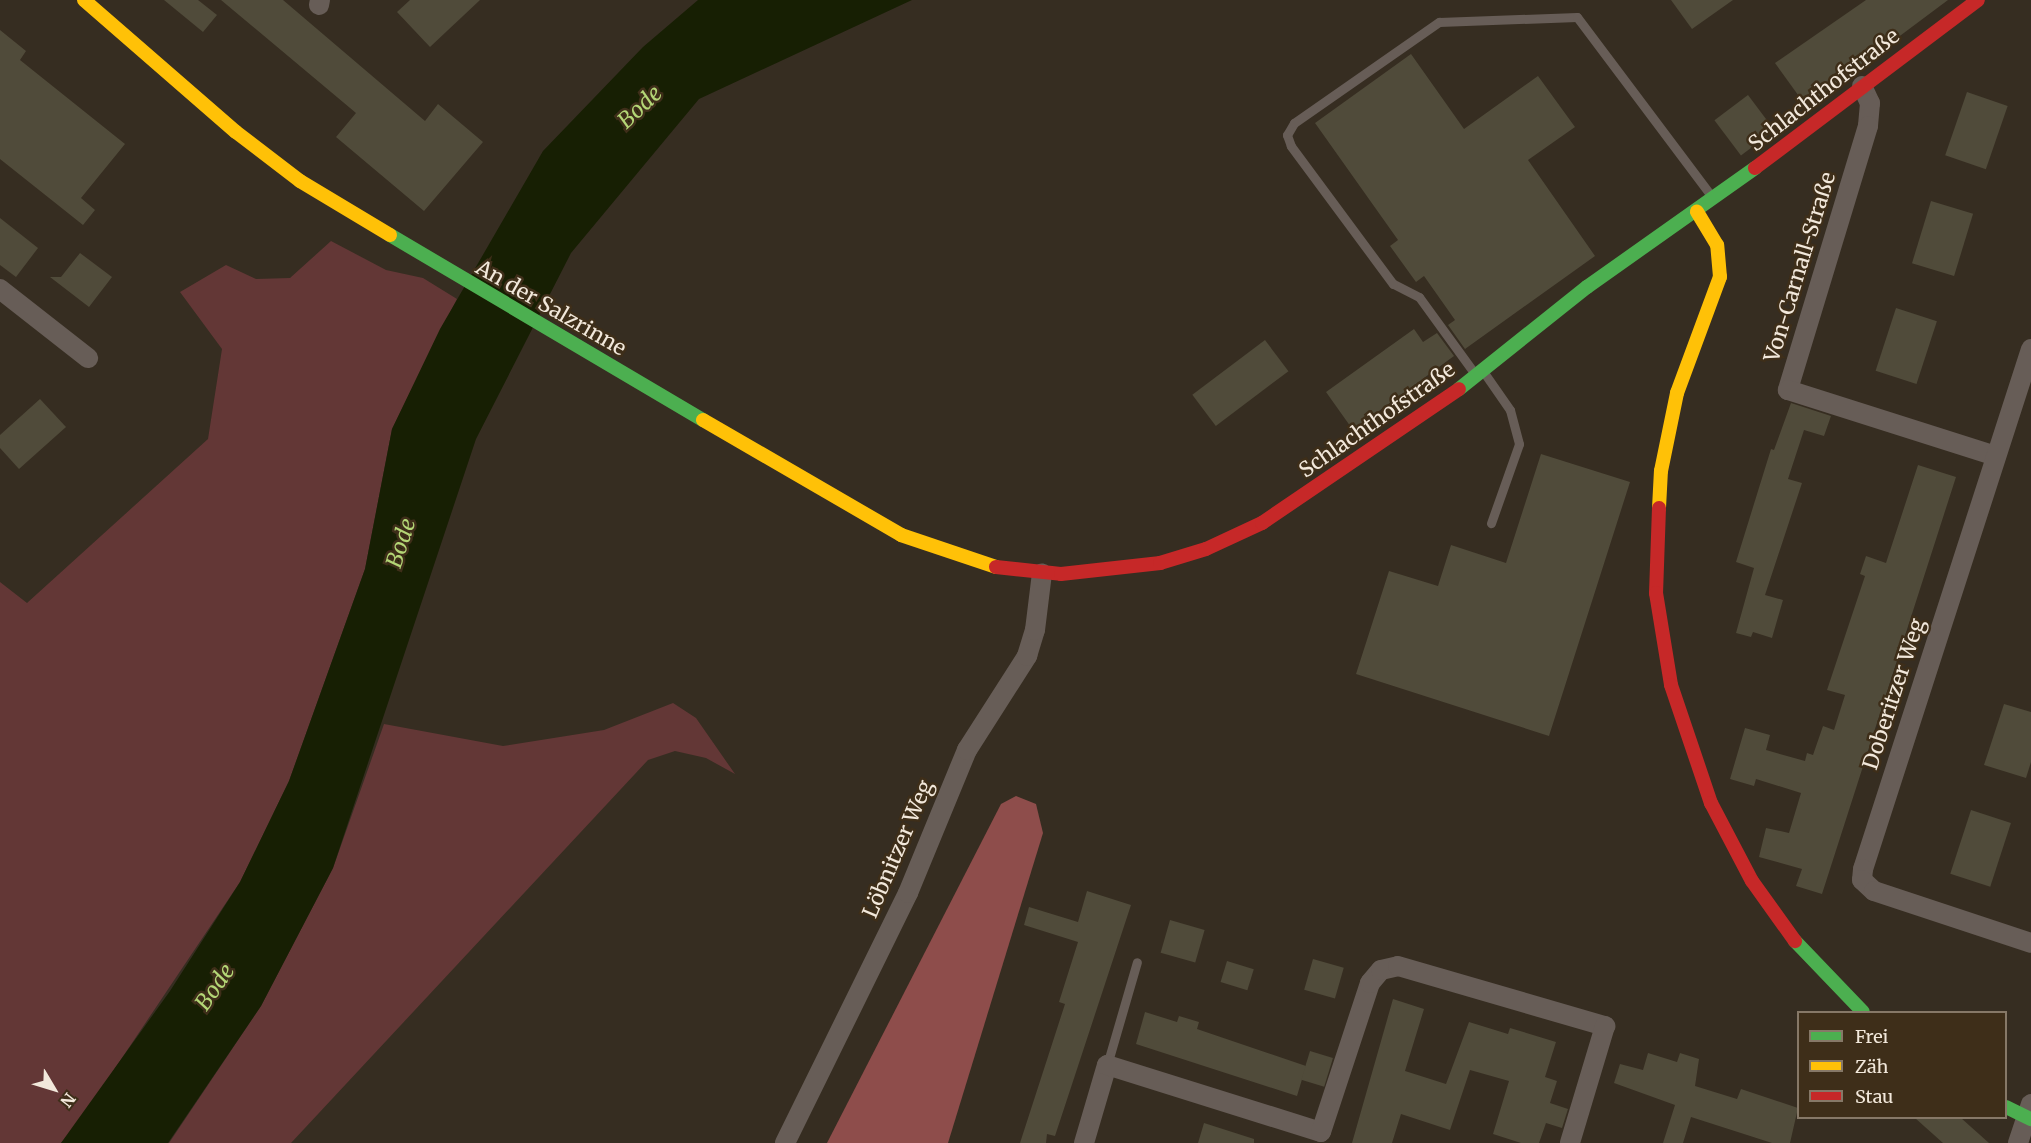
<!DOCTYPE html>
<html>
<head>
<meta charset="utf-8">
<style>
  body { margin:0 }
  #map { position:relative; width:2031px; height:1143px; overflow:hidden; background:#362d21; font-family:Merriweather,serif }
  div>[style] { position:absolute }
  .green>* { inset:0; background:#633736 }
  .forest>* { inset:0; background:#8e4d4b }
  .water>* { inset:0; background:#171f03 }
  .building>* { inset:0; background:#504b3a; transform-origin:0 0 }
  .lane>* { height:9px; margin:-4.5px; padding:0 4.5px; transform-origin:4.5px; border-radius:4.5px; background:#675d57 }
  .street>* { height:20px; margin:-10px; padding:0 10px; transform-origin:10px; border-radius:10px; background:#675d57 }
  .fast>* { height:14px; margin:-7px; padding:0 7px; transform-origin:7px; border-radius:7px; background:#4caf50 }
  .slow>* { height:14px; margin:-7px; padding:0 7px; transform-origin:7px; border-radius:7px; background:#ffc107 }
  .jam>* { height:14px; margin:-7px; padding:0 7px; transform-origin:7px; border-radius:7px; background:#c62828 }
  span { translate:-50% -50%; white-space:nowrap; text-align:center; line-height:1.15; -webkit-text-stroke:5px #3e2e19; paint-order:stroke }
  .street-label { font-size:21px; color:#f2e8db }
  .water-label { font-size:22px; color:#b4d676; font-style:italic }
  .legend { position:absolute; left:1797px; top:1011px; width:210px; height:108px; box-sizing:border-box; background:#3e2e19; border:2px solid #867867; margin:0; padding:8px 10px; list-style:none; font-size:18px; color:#f2e8db }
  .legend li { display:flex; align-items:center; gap:12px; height:30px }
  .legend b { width:30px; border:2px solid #867867 }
  .north { position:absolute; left:24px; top:1059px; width:60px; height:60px; -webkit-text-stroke:4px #3e2e19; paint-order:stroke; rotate:128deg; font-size:16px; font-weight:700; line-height:24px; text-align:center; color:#f2e8db }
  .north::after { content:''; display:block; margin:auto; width:21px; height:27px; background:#f2e8db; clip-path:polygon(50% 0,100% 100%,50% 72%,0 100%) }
</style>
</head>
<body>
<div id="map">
  <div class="green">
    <i style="clip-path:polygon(331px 241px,386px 270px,423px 278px,457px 299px,392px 429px,365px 569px,289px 781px,240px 882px,77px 1125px,61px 1143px,0 1143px,0 582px,27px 603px,208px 439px,222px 349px,180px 292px,226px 265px,256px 279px,290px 278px)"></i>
    <i style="clip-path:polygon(673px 703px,696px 718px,735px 774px,706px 758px,675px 751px,648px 760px,291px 1143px,169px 1143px,261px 1006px,333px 868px,384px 724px,503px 746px,604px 730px)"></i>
  </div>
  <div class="forest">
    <i style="clip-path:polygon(1016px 796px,1036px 804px,1043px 833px,948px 1143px,827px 1143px,1001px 804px)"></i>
  </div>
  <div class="water">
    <i style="clip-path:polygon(698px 0,912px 0,699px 99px,571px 253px,476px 439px,333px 868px,261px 1006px,168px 1143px,61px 1143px,170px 991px,240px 882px,289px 781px,365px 569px,392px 429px,440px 329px,543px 151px,643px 47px)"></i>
  </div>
  <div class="building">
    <i style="clip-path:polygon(164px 0,198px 0,217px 15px,203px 32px)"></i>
    <i style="clip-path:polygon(221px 0,283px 0,425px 121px,438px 104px,483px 142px,424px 211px,336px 137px,356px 113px)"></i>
    <i style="clip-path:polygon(410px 0,480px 0,430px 47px,397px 12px)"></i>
    <i style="clip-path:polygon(1671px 0,1733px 0,1692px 29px)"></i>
    <i style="clip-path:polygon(1866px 0,1948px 0,1806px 106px,1775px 63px)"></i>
    <i style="clip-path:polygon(0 30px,26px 51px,20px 60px,125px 144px,81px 198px,95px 210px,83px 225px,0 159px)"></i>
    <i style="clip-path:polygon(1411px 54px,1464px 129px,1538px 76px,1575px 127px,1528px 160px,1595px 256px,1465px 349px,1448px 325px,1455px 320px,1424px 276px,1416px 282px,1390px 246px,1398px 240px,1315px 123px)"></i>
    <i style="left:1967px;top:92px;width:43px;height:67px;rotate:19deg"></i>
    <i style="left:1748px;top:95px;width:44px;height:42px;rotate:53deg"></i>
    <i style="left:1931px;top:201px;width:44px;height:65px;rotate:17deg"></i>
    <i style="clip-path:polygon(0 218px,38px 248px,16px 277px,0 265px)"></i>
    <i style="clip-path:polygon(80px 253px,112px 277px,89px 307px,50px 277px,61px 277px)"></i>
    <i style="left:1896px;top:308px;width:43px;height:66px;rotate:18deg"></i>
    <i style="clip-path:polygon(1414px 329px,1423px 342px,1437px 333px,1454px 356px,1353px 430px,1326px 392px)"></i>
    <i style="left:1265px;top:340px;width:39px;height:91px;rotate:53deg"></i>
    <i style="clip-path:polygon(40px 399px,66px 427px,19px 469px,0 448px,0 435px)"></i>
    <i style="clip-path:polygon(1791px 403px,1831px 416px,1824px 436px,1804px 430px,1788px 479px,1802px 483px,1765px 595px,1783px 600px,1772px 638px,1753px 632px,1751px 637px,1736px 633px,1754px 568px,1736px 562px,1771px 449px,1774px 450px)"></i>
    <i style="clip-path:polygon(1541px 454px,1630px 482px,1549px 736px,1356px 674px,1389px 571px,1438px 586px,1451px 545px,1506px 563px)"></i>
    <i style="clip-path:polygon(1918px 465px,1956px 477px,1822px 894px,1796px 886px,1802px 869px,1759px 857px,1766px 828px,1789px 833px,1801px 793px,1756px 779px,1754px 786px,1730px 779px,1745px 728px,1770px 735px,1766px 750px,1805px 761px,1807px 753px,1813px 755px,1823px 726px,1834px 730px,1845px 695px,1827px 690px,1865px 576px,1860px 574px,1866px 556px,1886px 563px)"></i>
    <i style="clip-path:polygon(2004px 704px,2031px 712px,2031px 762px,2026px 778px,1984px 765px)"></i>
    <i style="left:1971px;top:810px;width:42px;height:67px;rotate:18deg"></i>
    <i style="clip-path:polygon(1087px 891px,1131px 905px,1055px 1136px,1047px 1134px,1046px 1143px,1020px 1143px,1065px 1004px,1059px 1002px,1078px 942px,1024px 925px,1029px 907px,1078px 922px)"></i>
    <i style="left:1170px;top:920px;width:36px;height:34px;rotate:16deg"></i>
    <i style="left:1313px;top:959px;width:32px;height:32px;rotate:16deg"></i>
    <i style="left:1227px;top:961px;width:28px;height:22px;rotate:17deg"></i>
    <i style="clip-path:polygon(1393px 999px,1424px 1009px,1405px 1071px,1446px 1084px,1469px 1022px,1508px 1034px,1510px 1028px,1556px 1042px,1545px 1077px,1557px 1081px,1550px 1103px,1568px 1109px,1562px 1128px,1546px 1123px,1539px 1143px,1521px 1143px,1493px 1134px,1509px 1081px,1470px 1070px,1450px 1130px,1401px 1114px,1392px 1143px,1352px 1143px)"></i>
    <i style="clip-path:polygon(1145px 1012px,1177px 1022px,1179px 1016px,1199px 1022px,1197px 1029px,1306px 1066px,1297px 1096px,1136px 1044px)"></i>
    <i style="left:1310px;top:1051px;width:24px;height:30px;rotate:17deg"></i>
    <i style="clip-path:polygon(1648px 1053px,1677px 1062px,1680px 1053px,1699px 1059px,1695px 1086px,1737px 1099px,1741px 1089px,1798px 1108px,1790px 1143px,1772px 1143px,1691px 1117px,1683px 1143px,1663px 1143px,1675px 1105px,1614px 1083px,1620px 1064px,1643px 1070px)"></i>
    <i style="clip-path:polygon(1915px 1118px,1961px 1118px,1989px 1143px,1943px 1143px)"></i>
    <i style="clip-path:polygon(1204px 1123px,1254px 1139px,1254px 1143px,1198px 1143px)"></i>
  </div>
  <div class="lane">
    <i style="left:1475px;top:374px;width:95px;rotate:-126deg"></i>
    <i style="left:1419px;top:297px;width:29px;rotate:-153deg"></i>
    <i style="left:1393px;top:284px;width:172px;rotate:-126.5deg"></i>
    <i style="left:1291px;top:146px;width:12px;rotate:-110deg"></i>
    <i style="left:1287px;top:135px;width:14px;rotate:-60deg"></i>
    <i style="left:1294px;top:123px;width:177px;rotate:-34.9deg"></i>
    <i style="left:1439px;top:22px;width:138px;rotate:-2.1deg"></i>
    <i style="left:1577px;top:17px;width:226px;rotate:53.1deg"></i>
    <i style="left:1485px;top:374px;width:44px;rotate:55.2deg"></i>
    <i style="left:1510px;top:410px;width:35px;rotate:75deg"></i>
    <i style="left:1519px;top:444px;width:84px;rotate:109.5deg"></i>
    <i style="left:1107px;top:1065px;width:107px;rotate:-73.8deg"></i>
  </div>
  <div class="street">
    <i style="left:319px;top:5px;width:5px;rotate:-79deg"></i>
    <i style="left:1862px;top:86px;width:19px;rotate:65deg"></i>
    <i style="left:1870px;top:103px;width:23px;rotate:95deg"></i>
    <i style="left:1868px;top:126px;width:276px;rotate:106.9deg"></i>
    <i style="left:1788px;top:390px;width:218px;rotate:17.6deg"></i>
    <i style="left:0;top:289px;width:112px;rotate:38.1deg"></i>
    <i style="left:2031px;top:349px;width:546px;rotate:107.9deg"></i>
    <i style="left:1863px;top:869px;width:11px;rotate:95deg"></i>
    <i style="left:1862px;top:880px;width:16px;rotate:43deg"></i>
    <i style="left:1874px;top:891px;width:165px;rotate:18.3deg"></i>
    <i style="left:785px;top:1143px;width:279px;rotate:-63.8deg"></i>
    <i style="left:908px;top:893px;width:155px;rotate:-67.6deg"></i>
    <i style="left:967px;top:750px;width:112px;rotate:-57.4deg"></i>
    <i style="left:1027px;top:656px;width:27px;rotate:-73deg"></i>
    <i style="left:1035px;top:630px;width:57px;rotate:-83deg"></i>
    <i style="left:1084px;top:1143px;width:81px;rotate:-73.6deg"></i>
    <i style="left:1107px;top:1065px;width:224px;rotate:17.4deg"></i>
    <i style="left:1321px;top:1132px;width:157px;rotate:-71.8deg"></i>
    <i style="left:1370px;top:983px;width:17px;rotate:-50deg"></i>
    <i style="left:1381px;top:970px;width:17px;rotate:-13deg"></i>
    <i style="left:1398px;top:966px;width:216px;rotate:16.2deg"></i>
    <i style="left:1605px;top:1026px;width:122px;rotate:106.7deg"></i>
    <i style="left:2018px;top:1143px;width:41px;rotate:-71.6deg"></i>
  </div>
  <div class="fast">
    <i style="left:390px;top:235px;width:364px;rotate:30.6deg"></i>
    <i style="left:1459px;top:389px;width:164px;rotate:-38.6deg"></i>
    <i style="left:1587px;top:287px;width:206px;rotate:-35.3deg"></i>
    <i style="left:1795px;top:941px;width:98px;rotate:46.2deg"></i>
    <i style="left:2006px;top:1107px;width:28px;rotate:26deg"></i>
  </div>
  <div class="slow">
    <i style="left:84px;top:0;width:201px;rotate:41deg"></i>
    <i style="left:236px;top:132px;width:81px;rotate:37.4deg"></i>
    <i style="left:300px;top:181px;width:105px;rotate:31deg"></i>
    <i style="left:703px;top:420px;width:229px;rotate:30.1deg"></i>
    <i style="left:901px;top:535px;width:100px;rotate:18.6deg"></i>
    <i style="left:1659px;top:508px;width:37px;rotate:-87deg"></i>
    <i style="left:1661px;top:471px;width:80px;rotate:-78.4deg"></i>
    <i style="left:1677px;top:393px;width:124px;rotate:-69.7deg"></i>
    <i style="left:1720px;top:277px;width:32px;rotate:-95deg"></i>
    <i style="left:1717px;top:245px;width:39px;rotate:-121deg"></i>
  </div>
  <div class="jam">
    <i style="left:1755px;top:168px;width:279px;rotate:-37deg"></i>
    <i style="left:1659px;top:508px;width:85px;rotate:92deg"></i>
    <i style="left:1656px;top:593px;width:93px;rotate:80.7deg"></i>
    <i style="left:1671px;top:685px;width:125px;rotate:71.3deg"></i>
    <i style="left:1711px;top:803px;width:88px;rotate:62.3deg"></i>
    <i style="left:1752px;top:881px;width:74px;rotate:54.4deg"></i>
    <i style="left:996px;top:567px;width:65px;rotate:6.1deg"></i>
    <i style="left:1061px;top:574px;width:100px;rotate:-6.3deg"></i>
    <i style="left:1160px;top:563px;width:48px;rotate:-16.9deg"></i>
    <i style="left:1206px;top:549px;width:62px;rotate:-24.9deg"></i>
    <i style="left:1262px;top:523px;width:238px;rotate:-34.2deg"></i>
  </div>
  <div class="street-label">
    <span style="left:1824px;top:90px;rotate:-38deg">Schlachthofstraße</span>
    <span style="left:1800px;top:267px;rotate:-73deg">Von-Carnall-Straße</span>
    <span style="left:551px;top:308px;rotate:30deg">An der Salzrinne</span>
    <span style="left:1377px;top:420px;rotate:-35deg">Schlachthofstraße</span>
    <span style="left:1894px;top:694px;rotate:-72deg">Doberitzer Weg</span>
    <span style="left:898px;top:849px;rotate:-67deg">Löbnitzer Weg</span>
  </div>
  <div class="water-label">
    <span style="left:640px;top:107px;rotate:-43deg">Bode</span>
    <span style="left:401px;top:543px;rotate:-72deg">Bode</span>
    <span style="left:215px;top:987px;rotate:-55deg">Bode</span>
  </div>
  <ul class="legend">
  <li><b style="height:8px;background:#4caf50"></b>Frei</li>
  <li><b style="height:8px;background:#ffc107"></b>Zäh</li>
  <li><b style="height:8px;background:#c62828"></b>Stau</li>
  </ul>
  <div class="north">N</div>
</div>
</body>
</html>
